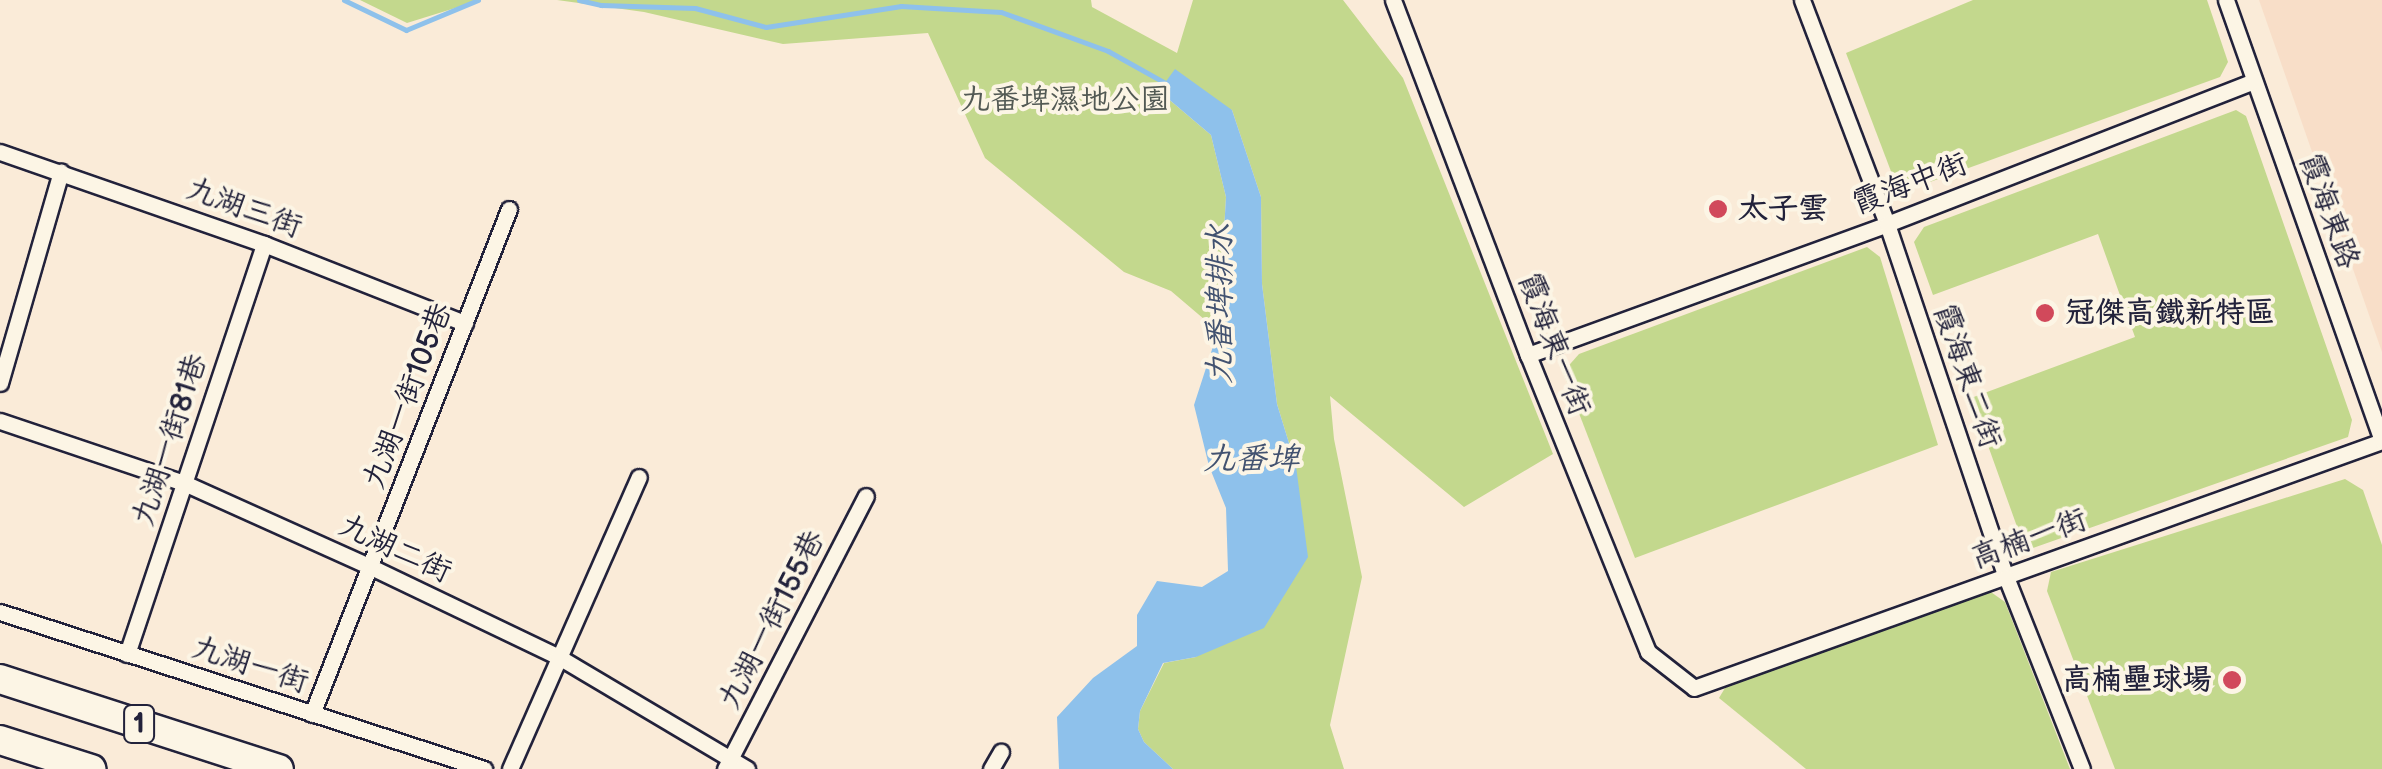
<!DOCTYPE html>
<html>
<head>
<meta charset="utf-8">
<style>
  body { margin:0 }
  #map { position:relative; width:2382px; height:769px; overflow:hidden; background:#faebd8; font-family:"Balsamiq Sans","LXGW WenKai TC",sans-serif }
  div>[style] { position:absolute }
  .built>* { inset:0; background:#f8dec8 }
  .green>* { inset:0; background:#c3d88d }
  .water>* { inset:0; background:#8ec1eb }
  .stream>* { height:5px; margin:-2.5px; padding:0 2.5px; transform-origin:2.5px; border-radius:2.5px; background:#8ec1eb }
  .roads { filter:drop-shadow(2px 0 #22223b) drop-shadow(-2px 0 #22223b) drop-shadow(0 2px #22223b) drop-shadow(0 -2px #22223b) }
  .minor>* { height:15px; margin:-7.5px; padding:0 7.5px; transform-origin:7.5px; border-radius:7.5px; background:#fcf5e5 }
  .motorway>* { height:28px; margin:-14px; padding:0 14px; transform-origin:14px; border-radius:14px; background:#fcf5e5 }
  .dots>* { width:28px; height:28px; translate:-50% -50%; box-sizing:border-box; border:5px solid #fcf5e5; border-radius:50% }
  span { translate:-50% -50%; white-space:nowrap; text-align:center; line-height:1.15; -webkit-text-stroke:8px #fcf5e5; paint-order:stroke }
  .shield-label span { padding:2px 8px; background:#fcf5e5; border:2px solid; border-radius:8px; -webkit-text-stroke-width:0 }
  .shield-label { font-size:28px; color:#22223b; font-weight:700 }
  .park-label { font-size:30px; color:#525954 }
  .street-label { font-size:30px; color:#22223b }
  .poi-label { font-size:30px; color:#22223b; font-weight:700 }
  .left { translate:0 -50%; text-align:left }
  .right { translate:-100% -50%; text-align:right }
  .water-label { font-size:32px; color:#425270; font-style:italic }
</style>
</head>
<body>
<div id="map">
  <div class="built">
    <i style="clip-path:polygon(2259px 0,2382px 0,2382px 352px)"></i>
  </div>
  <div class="green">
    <i style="clip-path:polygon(360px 0,481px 0,407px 23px)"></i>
    <i style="clip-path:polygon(557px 0,1091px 0,1092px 7px,1177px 53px,1193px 0,1343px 0,1403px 78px,1553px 454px,1464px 507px,1330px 396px,1334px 439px,1362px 577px,1330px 725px,1344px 769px,1173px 769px,1144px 742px,1138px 729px,1140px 711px,1164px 663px,1196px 657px,1296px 466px,1277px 404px,1262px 284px,1261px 197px,1232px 110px,1159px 91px,1211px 135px,1226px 197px,1218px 331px,1171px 291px,1124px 272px,985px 158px,928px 33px,783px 44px,644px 12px)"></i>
    <i style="clip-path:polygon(1973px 0,2207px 0,2228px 62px,2220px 77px,1919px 186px,1892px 174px,1846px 53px)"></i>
    <i style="clip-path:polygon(2236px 110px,2246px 116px,2352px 420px,2348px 437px,2033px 548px,2020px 535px,1971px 398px,2135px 337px,2098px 234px,1933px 295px,1914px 242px,1924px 227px)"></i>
    <i style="clip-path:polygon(1867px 247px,1880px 257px,1938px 445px,1635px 558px,1563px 372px,1579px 354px)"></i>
    <i style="clip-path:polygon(2345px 479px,2363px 490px,2382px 545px,2382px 769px,2115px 769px,2047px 591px,2051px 572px)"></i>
    <i style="clip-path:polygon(1988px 590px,2005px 602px,2070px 769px,1806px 769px,1719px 698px,1725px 688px)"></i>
  </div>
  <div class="water">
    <i style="clip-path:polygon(1175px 69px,1232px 110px,1261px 197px,1262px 284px,1277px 404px,1296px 466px,1308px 557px,1264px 628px,1196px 657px,1163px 663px,1140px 711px,1138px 729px,1144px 742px,1173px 769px,1059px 769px,1057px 717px,1093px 678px,1137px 646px,1137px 615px,1157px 581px,1202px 587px,1228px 571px,1226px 508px,1209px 466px,1194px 405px,1218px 331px,1226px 197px,1211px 135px,1159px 91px)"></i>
  </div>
  <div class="stream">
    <i style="left:344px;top:0;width:69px;rotate:25.8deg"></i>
    <i style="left:406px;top:30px;width:78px;rotate:-22.6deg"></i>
    <i style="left:579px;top:0;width:23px;rotate:13deg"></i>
    <i style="left:601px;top:5px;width:94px;rotate:1.8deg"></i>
    <i style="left:695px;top:8px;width:73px;rotate:15deg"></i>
    <i style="left:766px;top:27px;width:137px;rotate:-8.8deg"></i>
    <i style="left:901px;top:6px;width:100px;rotate:3.4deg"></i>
    <i style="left:1001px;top:12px;width:114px;rotate:20deg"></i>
    <i style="left:1108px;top:51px;width:68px;rotate:29.2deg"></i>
  </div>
  <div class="roads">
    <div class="minor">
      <i style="left:1393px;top:0;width:380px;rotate:69.2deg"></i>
      <i style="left:1528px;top:355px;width:320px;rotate:68deg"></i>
      <i style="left:1648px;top:652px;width:58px;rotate:38deg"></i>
      <i style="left:1694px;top:688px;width:731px;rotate:-19.75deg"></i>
      <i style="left:1802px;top:0;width:240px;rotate:69.2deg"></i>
      <i style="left:1887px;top:224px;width:373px;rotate:71.4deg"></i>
      <i style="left:2006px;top:577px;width:206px;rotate:68.4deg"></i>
      <i style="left:2226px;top:0;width:468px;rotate:70.5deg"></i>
      <i style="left:0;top:152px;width:280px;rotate:19.2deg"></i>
      <i style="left:264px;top:244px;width:216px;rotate:21.5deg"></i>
      <i style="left:1528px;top:355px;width:382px;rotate:-20deg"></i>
      <i style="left:1887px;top:224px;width:394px;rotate:-21.3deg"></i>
      <i style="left:0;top:383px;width:220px;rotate:-73.9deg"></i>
      <i style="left:0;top:421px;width:194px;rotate:18.6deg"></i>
      <i style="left:184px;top:483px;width:205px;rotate:24.2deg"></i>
      <i style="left:371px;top:567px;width:206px;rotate:25.6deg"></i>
      <i style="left:557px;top:656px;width:221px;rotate:30.7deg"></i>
      <i style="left:0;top:612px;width:509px;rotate:17.97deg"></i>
      <i style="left:127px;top:654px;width:432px;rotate:-71.5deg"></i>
      <i style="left:312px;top:714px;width:542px;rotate:-68.69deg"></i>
      <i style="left:510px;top:769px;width:319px;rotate:-66.2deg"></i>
      <i style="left:725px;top:769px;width:307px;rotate:-62.7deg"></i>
      <i style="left:991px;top:769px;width:20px;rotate:-60deg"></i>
    </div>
    <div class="motorway">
      <i style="left:0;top:679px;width:293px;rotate:17.9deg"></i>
      <i style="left:0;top:740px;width:96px;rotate:17.7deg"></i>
    </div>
  </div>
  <div class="dots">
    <i style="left:1718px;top:209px;background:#d1495b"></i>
    <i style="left:2045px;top:313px;background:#d1495b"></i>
    <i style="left:2232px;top:680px;background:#d1495b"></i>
  </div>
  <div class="shield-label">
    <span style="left:139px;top:724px">1</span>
  </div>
  <div class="park-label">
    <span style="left:1065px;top:100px">九番埤濕地公園</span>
  </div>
  <div class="street-label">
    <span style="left:1910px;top:184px;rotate:-21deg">霞海中街</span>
    <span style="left:244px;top:208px;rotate:20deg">九湖三街</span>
    <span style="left:2329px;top:211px;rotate:70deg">霞海東路</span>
    <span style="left:1554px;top:344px;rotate:69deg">霞海東一街</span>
    <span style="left:1967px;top:376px;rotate:71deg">霞海東二街</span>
    <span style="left:408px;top:396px;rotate:-69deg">九湖一街105巷</span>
    <span style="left:170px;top:440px;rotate:-72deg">九湖一街81巷</span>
    <span style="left:2029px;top:539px;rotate:-20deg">高楠一街</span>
    <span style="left:395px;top:549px;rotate:25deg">九湖二街</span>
    <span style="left:772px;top:620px;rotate:-63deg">九湖一街155巷</span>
    <span style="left:250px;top:665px;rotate:18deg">九湖一街</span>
  </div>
  <div class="poi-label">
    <span class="left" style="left:1738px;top:209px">太子雲</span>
    <span class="left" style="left:2065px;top:313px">冠傑高鐵新特區</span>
    <span class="right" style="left:2212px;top:680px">高楠壘球場</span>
  </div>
  <div class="water-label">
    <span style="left:1221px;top:304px;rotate:-90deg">九番埤排水</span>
    <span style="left:1251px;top:460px">九番埤</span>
  </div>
</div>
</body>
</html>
